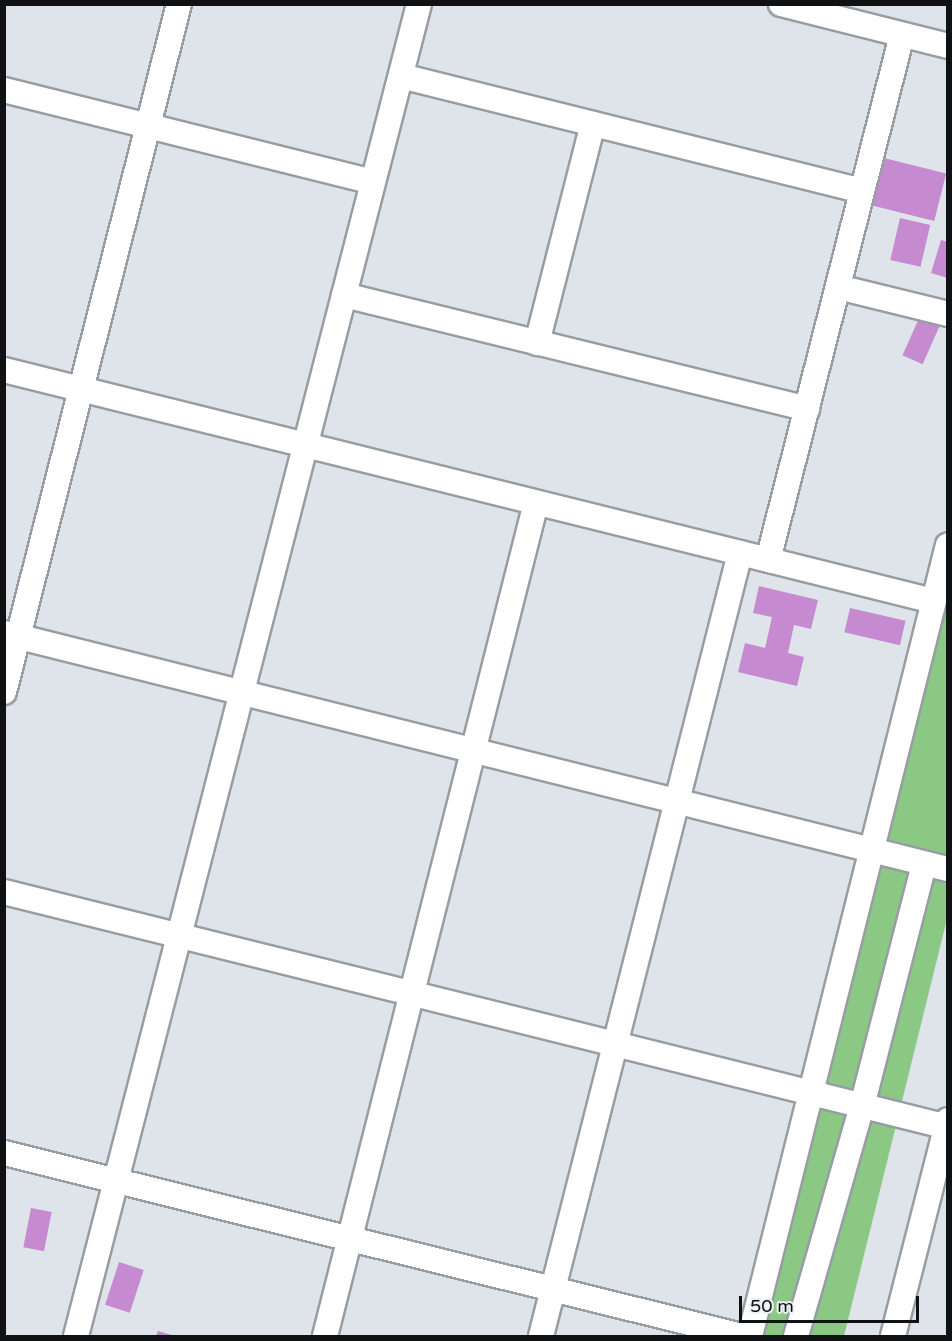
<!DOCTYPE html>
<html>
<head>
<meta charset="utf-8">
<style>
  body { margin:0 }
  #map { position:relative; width:952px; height:1341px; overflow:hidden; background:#dee4e9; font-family:"Varela Round",sans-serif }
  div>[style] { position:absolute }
  .green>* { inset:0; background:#8ac884 }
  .building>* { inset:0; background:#c68ad0; transform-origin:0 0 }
  .roads { filter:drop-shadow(2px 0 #979da2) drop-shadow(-2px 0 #979da2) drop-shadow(0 2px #979da2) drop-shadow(0 -2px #979da2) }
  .minor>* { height:24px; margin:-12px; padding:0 12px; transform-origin:12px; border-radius:12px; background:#fff }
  span { translate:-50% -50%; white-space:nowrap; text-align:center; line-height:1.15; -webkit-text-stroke:5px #ebf1f6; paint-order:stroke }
  .frame { position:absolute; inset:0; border:6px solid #0f1113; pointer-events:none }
  .scale { position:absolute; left:739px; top:1296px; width:180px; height:27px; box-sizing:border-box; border:3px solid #0f1113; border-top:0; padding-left:8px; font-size:18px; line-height:21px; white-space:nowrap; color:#0f1113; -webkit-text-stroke:4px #ebf1f6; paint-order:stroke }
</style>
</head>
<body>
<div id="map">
  <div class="green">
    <i style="clip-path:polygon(947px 566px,947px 919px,844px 1336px,757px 1336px)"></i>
  </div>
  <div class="building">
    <i style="left:884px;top:158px;width:64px;height:49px;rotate:14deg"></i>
    <i style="left:900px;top:218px;width:31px;height:43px;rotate:13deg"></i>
    <i style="clip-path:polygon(941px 240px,948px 242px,948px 278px,931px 273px)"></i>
    <i style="left:920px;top:316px;width:22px;height:43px;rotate:24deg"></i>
    <i style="clip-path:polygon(759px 586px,818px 600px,811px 629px,794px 625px,788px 653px,804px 657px,797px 686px,738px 672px,745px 643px,765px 648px,772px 617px,753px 613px)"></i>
    <i style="left:850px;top:608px;width:57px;height:25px;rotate:13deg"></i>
    <i style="left:31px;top:1208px;width:21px;height:40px;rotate:11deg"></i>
    <i style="left:119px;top:1262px;width:26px;height:45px;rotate:18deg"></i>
    <i style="clip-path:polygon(158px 1331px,175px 1336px,156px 1336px)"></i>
  </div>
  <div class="roads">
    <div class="minor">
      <i style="left:781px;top:4px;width:172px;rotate:14.1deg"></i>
      <i style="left:401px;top:76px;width:475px;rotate:14deg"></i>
      <i style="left:4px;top:90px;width:380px;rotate:14deg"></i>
      <i style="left:838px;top:287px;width:113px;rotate:13.8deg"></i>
      <i style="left:344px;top:295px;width:477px;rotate:13.8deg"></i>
      <i style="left:537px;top:343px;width:226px;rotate:-75.7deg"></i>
      <i style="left:4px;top:370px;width:957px;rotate:13.96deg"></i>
      <i style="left:768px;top:560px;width:542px;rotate:-75.68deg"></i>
      <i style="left:4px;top:633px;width:973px;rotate:14.04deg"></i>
      <i style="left:4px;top:692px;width:710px;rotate:-75.73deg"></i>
      <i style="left:4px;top:892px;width:973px;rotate:13.98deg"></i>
      <i style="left:4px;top:1153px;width:760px;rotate:13.93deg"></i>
      <i style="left:76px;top:1336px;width:1375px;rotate:-75.56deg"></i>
      <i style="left:325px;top:1336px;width:859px;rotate:-75.79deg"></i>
      <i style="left:541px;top:1336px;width:808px;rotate:-75.74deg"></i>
      <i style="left:750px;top:1336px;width:815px;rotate:-75.95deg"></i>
      <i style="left:796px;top:1336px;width:239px;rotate:-74deg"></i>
      <i style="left:862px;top:1106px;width:250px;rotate:-75.6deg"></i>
      <i style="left:893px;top:1336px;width:223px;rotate:-75.7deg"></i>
    </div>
  </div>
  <div class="frame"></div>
  <div class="scale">50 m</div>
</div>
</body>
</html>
